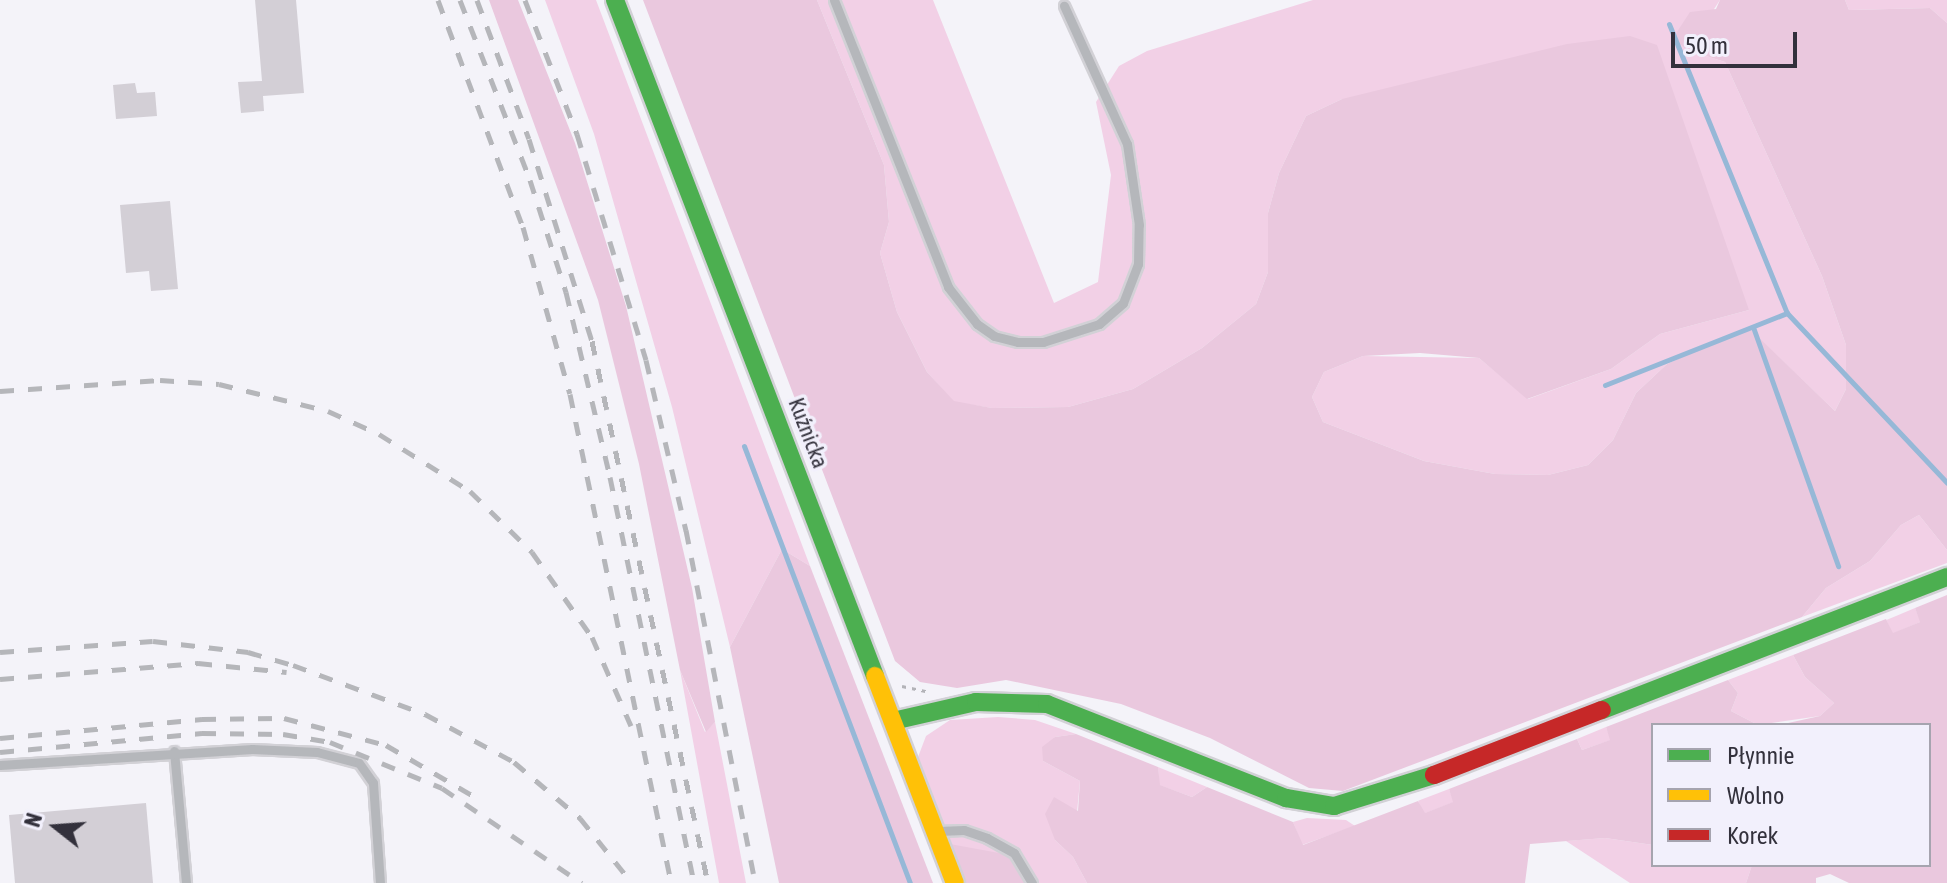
<!DOCTYPE html>
<html>
<head>
<meta charset="utf-8">
<style>
  body { margin:0 }
  #map { position:relative; width:1947px; height:883px; overflow:hidden; background:#f4f3f9; font-family:"Asap Condensed",sans-serif }
  div>[style] { position:absolute }
  .green>* { inset:0; background:#f2d0e6; transform-origin:0 0 }
  .forest>* { inset:0; background:#eac8de }
  .stream>* { height:5px; margin:-2.5px; padding:0 2.5px; transform-origin:2.5px; border-radius:2.5px; background:#96b8d7 }
  .building>* { inset:0; background:#d3cfd6 }
  .path>* { height:3px; margin-top:-1.5px; transform-origin:0; background:repeating-linear-gradient(90deg,#b3b3b8 0 4px,transparent 0 10px) }
  .roads { filter:drop-shadow(2px 0 #d2d1d6) drop-shadow(-2px 0 #d2d1d6) drop-shadow(0 2px #d2d1d6) drop-shadow(0 -2px #d2d1d6) }
  .lane>* { height:9px; margin:-4.5px; padding:0 4.5px; transform-origin:4.5px; border-radius:4.5px; background:#b5b7bb }
  .fast>* { height:18px; margin:-9px; padding:0 9px; transform-origin:9px; border-radius:9px; background:#4caf50 }
  .slow>* { height:18px; margin:-9px; padding:0 9px; transform-origin:9px; border-radius:9px; background:#ffc107 }
  .jam>* { height:18px; margin:-9px; padding:0 9px; transform-origin:9px; border-radius:9px; background:#c62828 }
  .rail>* { height:5px; margin-top:-2.5px; transform-origin:0; background:repeating-linear-gradient(90deg,#b5b6ba 0 14px,transparent 0 28px) }
  span { translate:-50% -50%; white-space:nowrap; text-align:center; line-height:1.15; -webkit-text-stroke:7px #f2f0fc; paint-order:stroke }
  .street-label { font-size:22px; color:#33313c }
  .legend { position:absolute; left:1651px; top:723px; width:280px; height:144px; box-sizing:border-box; background:#f2f0fc; border:2px solid #a6a4af; margin:0; padding:10px 14px; list-style:none; font-size:24px; color:#33313c }
  .legend li { display:flex; align-items:center; gap:16px; height:40px }
  .legend b { width:40px; border:2px solid #a6a4af }
  .north { position:absolute; left:16px; top:787px; width:80px; height:80px; -webkit-text-stroke:6px #f2f0fc; paint-order:stroke; rotate:287deg; font-size:22px; font-weight:700; line-height:32px; text-align:center; color:#33313c }
  .north::after { content:''; display:block; margin:auto; width:28px; height:36px; background:#33313c; clip-path:polygon(50% 0,100% 100%,50% 72%,0 100%) }
  .scale { position:absolute; left:1671px; top:32px; width:126px; height:36px; box-sizing:border-box; border:4px solid #33313c; border-top:0; padding-left:10px; font-size:24px; line-height:28px; white-space:nowrap; color:#33313c; -webkit-text-stroke:6px #f2f0fc; paint-order:stroke }
</style>
</head>
<body>
<div id="map">
  <div class="green">
    <i style="clip-path:polygon(545px 0,596px 0,810px 566px,782px 549px,730px 647px,672px 407px,594px 134px)"></i>
    <i style="clip-path:polygon(817px 0,933px 0,1054px 303px,1098px 282px,1111px 175px,1096px 102px,1119px 66px,1147px 51px,1313px 0,1720px 0,1687px 50px,1725px 62px,1822px 276px,1846px 345px,1846px 389px,1835px 411px,1748px 328px,1667px 364px,1636px 393px,1613px 440px,1588px 465px,1548px 475px,1495px 474px,1424px 461px,1323px 422px,1312px 397px,1324px 372px,1363px 356px,1479px 358px,1528px 399px,1611px 369px,1660px 334px,1749px 310px,1342px 99px,1306px 116px,1279px 173px,1268px 213px,1268px 272px,1256px 304px,1202px 348px,1133px 389px,1068px 407px,992px 408px,954px 402px,927px 372px,897px 312px,880px 253px,889px 222px,884px 165px)"></i>
    <i style="clip-path:polygon(1845px 0,1947px 0,1947px 23px,1930px 8px,1849px 10px)"></i>
    <i style="clip-path:polygon(1919px 515px,1947px 550px,1947px 563px,1802px 617px,1826px 588px,1870px 561px,1901px 525px)"></i>
    <i style="left:1915px;top:608px;width:15px;height:31px;rotate:67deg"></i>
    <i style="clip-path:polygon(1793px 655px,1805px 677px,1834px 703px,1820px 716px,1758px 725px,1731px 711px,1738px 693px,1728px 680px)"></i>
    <i style="clip-path:polygon(680px 670px,705px 732px,715px 722px,746px 883px,719px 883px)"></i>
    <i style="clip-path:polygon(998px 717px,1035px 720px,1076px 734px,1055px 737px,1043px 761px,1080px 781px,1077px 812px,1067px 806px,1055px 840px,1073px 857px,1087px 883px,1033px 883px,939px 842px,912px 773px,926px 736px,950px 720px)"></i>
    <i style="clip-path:polygon(1606px 727px,1611px 740px,1582px 750px,1577px 739px)"></i>
    <i style="clip-path:polygon(1158px 767px,1207px 787px,1192px 797px,1159px 785px)"></i>
    <i style="left:1449px;top:789px;width:14px;height:33px;rotate:69deg"></i>
    <i style="clip-path:polygon(1307px 818px,1346px 820px,1355px 826px,1302px 845px,1293px 822px)"></i>
    <i style="clip-path:polygon(1605px 838px,1653px 845px,1653px 865px,1752px 865px,1746px 883px,1630px 883px,1566px 841px)"></i>
  </div>
  <div class="forest">
    <i style="clip-path:polygon(489px 0,518px 0,575px 143px,626px 306px,692px 588px,715px 722px,706px 732px,680px 670px,639px 464px,598px 300px)"></i>
    <i style="clip-path:polygon(643px 0,817px 0,884px 165px,889px 222px,880px 253px,897px 312px,927px 372px,954px 401px,992px 408px,1068px 407px,1133px 389px,1202px 348px,1256px 304px,1268px 272px,1268px 213px,1279px 173px,1306px 116px,1342px 99px,1567px 44px,1630px 36px,1657px 45px,1749px 310px,1660px 334px,1611px 369px,1527px 399px,1479px 358px,1420px 353px,1363px 356px,1324px 372px,1312px 397px,1323px 422px,1424px 461px,1495px 474px,1548px 475px,1588px 465px,1613px 440px,1636px 393px,1667px 364px,1748px 327px,1835px 411px,1846px 389px,1846px 345px,1822px 276px,1725px 62px,1687px 50px,1673px 38px,1690px 12px,1716px 9px,1720px 0,1845px 0,1849px 10px,1930px 8px,1947px 23px,1947px 550px,1919px 515px,1901px 525px,1870px 561px,1826px 588px,1802px 617px,1343px 791px,1309px 788px,1210px 738px,1121px 704px,1006px 680px,957px 688px,920px 682px,895px 661px)"></i>
    <i style="clip-path:polygon(782px 549px,810px 566px,933px 883px,779px 883px,730px 647px)"></i>
    <i style="clip-path:polygon(1947px 595px,1947px 883px,1849px 883px,1830px 874px,1816px 878px,1816px 883px,1746px 883px,1752px 865px,1929px 865px,1929px 725px,1779px 725px,1820px 716px,1834px 703px,1805px 677px,1793px 655px,1886px 619px,1893px 633px,1920px 622px,1915px 608px)"></i>
    <i style="clip-path:polygon(1728px 680px,1738px 693px,1731px 711px,1758px 725px,1653px 725px,1653px 845px,1605px 838px,1530px 844px,1525px 883px,1087px 883px,1073px 857px,1055px 840px,1045px 814px,1054px 797px,1078px 811px,1080px 781px,1043px 761px,1042px 747px,1055px 737px,1076px 734px,1158px 767px,1160px 785px,1192px 797px,1207px 787px,1293px 822px,1303px 845px,1418px 801px,1425px 813px,1453px 802px,1449px 789px,1577px 739px,1582px 750px,1610px 740px,1606px 727px)"></i>
    <i style="clip-path:polygon(939px 842px,1021px 857px,1033px 883px,955px 883px)"></i>
  </div>
  <div class="stream">
    <i style="left:1669px;top:24px;width:312px;rotate:67.8deg"></i>
    <i style="left:1787px;top:313px;width:233px;rotate:46.7deg"></i>
    <i style="left:1753px;top:327px;width:254px;rotate:70.4deg"></i>
    <i style="left:1605px;top:385px;width:196px;rotate:-21.6deg"></i>
    <i style="left:744px;top:446px;width:467px;rotate:69.2deg"></i>
  </div>
  <div class="building">
    <i style="clip-path:polygon(255px 0,296px 0,304px 93px,263px 96px,264px 111px,241px 113px,238px 82px,262px 81px)"></i>
    <i style="clip-path:polygon(135px 83px,137px 93px,155px 92px,157px 116px,116px 119px,113px 85px)"></i>
    <i style="clip-path:polygon(170px 201px,178px 289px,151px 291px,149px 271px,126px 273px,120px 205px)"></i>
    <i style="clip-path:polygon(146px 803px,153px 883px,15px 883px,9px 815px)"></i>
  </div>
  <div class="path">
    <i style="left:902px;top:686px;width:25px;rotate:12deg"></i>
  </div>
  <div class="roads">
    <div class="lane">
      <i style="left:834px;top:0;width:309px;rotate:68.3deg"></i>
      <i style="left:948px;top:287px;width:47px;rotate:51.9deg"></i>
      <i style="left:977px;top:324px;width:21px;rotate:35deg"></i>
      <i style="left:994px;top:336px;width:25px;rotate:14deg"></i>
      <i style="left:1018px;top:342px;width:25px"></i>
      <i style="left:1043px;top:342px;width:59px;rotate:-17.8deg"></i>
      <i style="left:1099px;top:324px;width:32px;rotate:-41deg"></i>
      <i style="left:1123px;top:303px;width:42px;rotate:-69deg"></i>
      <i style="left:1138px;top:264px;width:39px;rotate:-89deg"></i>
      <i style="left:1139px;top:225px;width:82px;rotate:-98.4deg"></i>
      <i style="left:1127px;top:144px;width:152px;rotate:-114.5deg"></i>
      <i style="left:174px;top:751px;width:133px;rotate:84.8deg"></i>
      <i style="left:0;top:765px;width:253px;rotate:-3.6deg"></i>
      <i style="left:252px;top:749px;width:65px;rotate:2.6deg"></i>
      <i style="left:317px;top:752px;width:43px;rotate:14.7deg"></i>
      <i style="left:359px;top:763px;width:24px;rotate:55deg"></i>
      <i style="left:373px;top:783px;width:100px;rotate:86deg"></i>
      <i style="left:938px;top:831px;width:26px;rotate:-2deg"></i>
      <i style="left:964px;top:830px;width:24px;rotate:19deg"></i>
      <i style="left:987px;top:838px;width:31px;rotate:29deg"></i>
      <i style="left:1014px;top:853px;width:35px;rotate:59deg"></i>
    </div>
    <div class="fast">
      <i style="left:615px;top:0;width:724px;rotate:68.96deg"></i>
      <i style="left:1602px;top:710px;width:370px;rotate:-21.1deg"></i>
      <i style="left:893px;top:721px;width:85px;rotate:-12.9deg"></i>
      <i style="left:976px;top:702px;width:71px;rotate:1.6deg"></i>
      <i style="left:1047px;top:704px;width:257px;rotate:21.5deg"></i>
      <i style="left:1286px;top:798px;width:49px;rotate:9.5deg"></i>
      <i style="left:1334px;top:806px;width:105px;rotate:-17.2deg"></i>
    </div>
    <div class="slow">
      <i style="left:875px;top:676px;width:222px;rotate:68.9deg"></i>
    </div>
    <div class="jam">
      <i style="left:1434px;top:775px;width:180px;rotate:-21.2deg"></i>
    </div>
  </div>
  <div class="rail">
    <i style="left:438px;top:0;width:242px;rotate:69.5deg"></i>
    <i style="left:523px;top:227px;width:173px;rotate:74.3deg"></i>
    <i style="left:570px;top:394px;width:499px;rotate:78.3deg"></i>
    <i style="left:460px;top:0;width:193px;rotate:68.7deg"></i>
    <i style="left:530px;top:180px;width:118px;rotate:72.2deg"></i>
    <i style="left:566px;top:292px;width:190px;rotate:76.6deg"></i>
    <i style="left:610px;top:477px;width:415px;rotate:78.3deg"></i>
    <i style="left:477px;top:0;width:148px;rotate:69.5deg"></i>
    <i style="left:529px;top:139px;width:212px;rotate:72.7deg"></i>
    <i style="left:592px;top:341px;width:554px;rotate:77.92deg"></i>
    <i style="left:525px;top:0;width:144px;rotate:68.8deg"></i>
    <i style="left:577px;top:134px;width:236px;rotate:73deg"></i>
    <i style="left:646px;top:360px;width:175px;rotate:76.8deg"></i>
    <i style="left:686px;top:530px;width:360px;rotate:78.9deg"></i>
    <i style="left:0;top:391px;width:160px;rotate:-3.9deg"></i>
    <i style="left:160px;top:380px;width:59px;rotate:3.9deg"></i>
    <i style="left:219px;top:384px;width:112px;rotate:13.9deg"></i>
    <i style="left:328px;top:411px;width:56px;rotate:24.3deg"></i>
    <i style="left:379px;top:434px;width:107px;rotate:32.1deg"></i>
    <i style="left:470px;top:491px;width:87px;rotate:44.5deg"></i>
    <i style="left:532px;top:552px;width:104px;rotate:54.8deg"></i>
    <i style="left:592px;top:637px;width:97px;rotate:66.3deg"></i>
    <i style="left:0;top:652px;width:153px;rotate:-4.1deg"></i>
    <i style="left:153px;top:641px;width:96px;rotate:6.6deg"></i>
    <i style="left:248px;top:652px;width:47px;rotate:16.1deg"></i>
    <i style="left:293px;top:665px;width:141px;rotate:20.4deg"></i>
    <i style="left:425px;top:714px;width:101px;rotate:28.3deg"></i>
    <i style="left:514px;top:762px;width:87px;rotate:40.3deg"></i>
    <i style="left:580px;top:818px;width:83px;rotate:51.3deg"></i>
    <i style="left:0;top:679px;width:199px;rotate:-4.6deg"></i>
    <i style="left:198px;top:663px;width:89px;rotate:5.8deg"></i>
    <i style="left:0;top:738px;width:203px;rotate:-5.4deg"></i>
    <i style="left:202px;top:719px;width:82px;rotate:-0.7deg"></i>
    <i style="left:284px;top:718px;width:106px;rotate:14.8deg"></i>
    <i style="left:386px;top:745px;width:105px;rotate:30.2deg"></i>
    <i style="left:0;top:752px;width:203px;rotate:-5.4deg"></i>
    <i style="left:202px;top:733px;width:81px;rotate:0.7deg"></i>
    <i style="left:283px;top:734px;width:48px;rotate:9.7deg"></i>
    <i style="left:330px;top:742px;width:121px;rotate:22.3deg"></i>
    <i style="left:442px;top:788px;width:169px;rotate:34.2deg"></i>
  </div>
  <div class="street-label">
    <span style="left:808px;top:433px;rotate:69deg">Kuźnicka</span>
  </div>
  <ul class="legend">
  <li><b style="height:10px;background:#4caf50"></b>Płynnie</li>
  <li><b style="height:10px;background:#ffc107"></b>Wolno</li>
  <li><b style="height:10px;background:#c62828"></b>Korek</li>
  </ul>
  <div class="north">N</div>
  <div class="scale">50 m</div>
</div>
</body>
</html>
